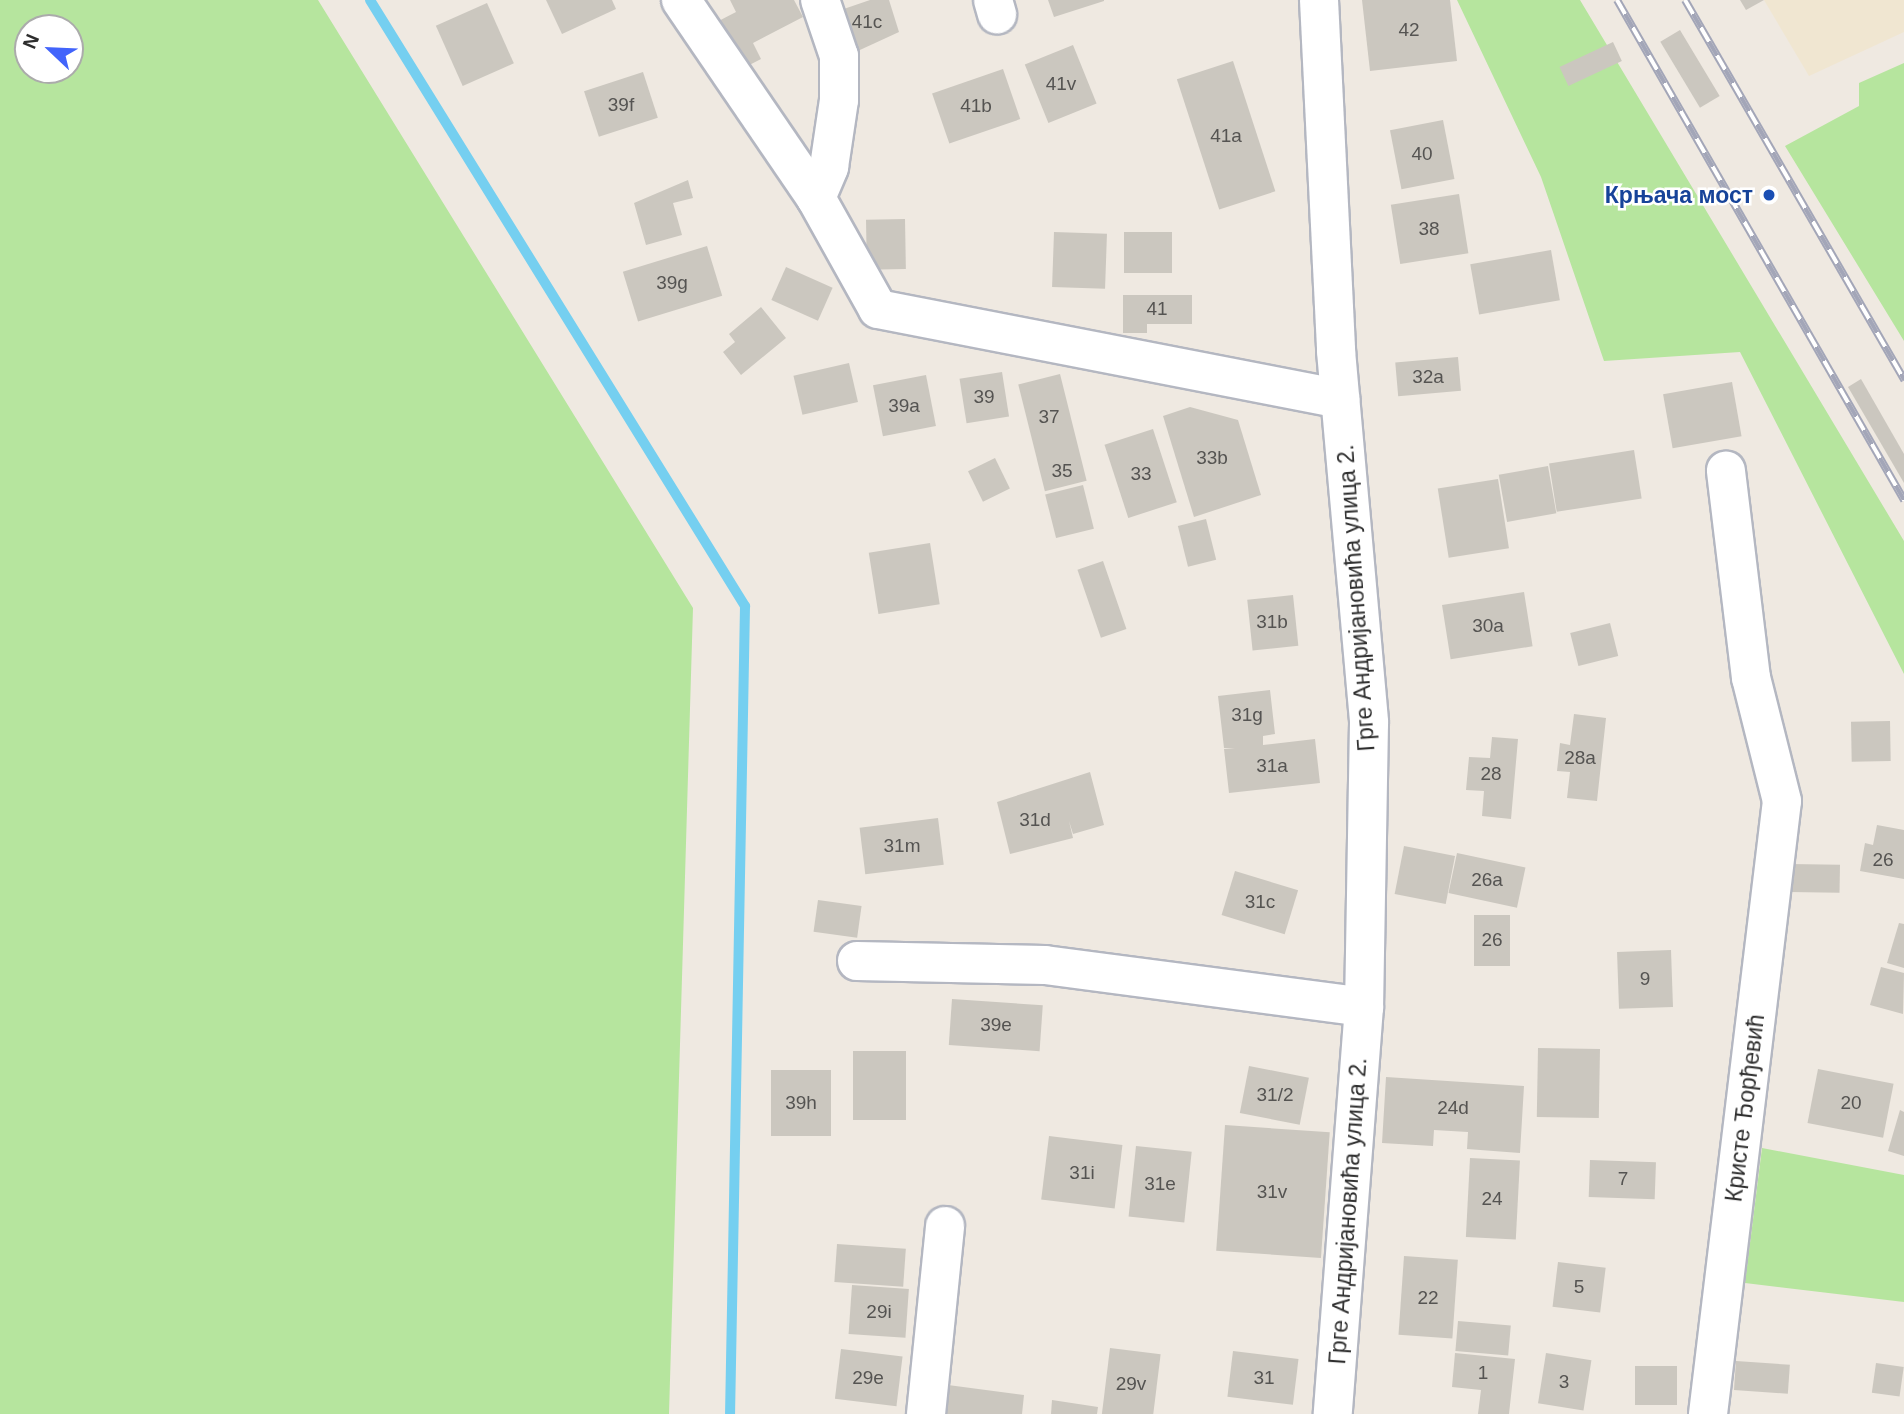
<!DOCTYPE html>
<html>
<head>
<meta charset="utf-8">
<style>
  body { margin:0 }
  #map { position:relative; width:1904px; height:1414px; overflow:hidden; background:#efe9e1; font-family:Arial,sans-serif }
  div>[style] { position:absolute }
  .education>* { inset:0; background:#f0e6d1 }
  .green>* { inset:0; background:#b6e59e }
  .stream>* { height:10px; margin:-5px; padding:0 5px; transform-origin:5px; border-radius:5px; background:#75cff0 }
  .building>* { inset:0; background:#cbc7bf; transform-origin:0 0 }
  .roads { filter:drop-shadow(2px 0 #b4b7c1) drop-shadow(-2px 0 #b4b7c1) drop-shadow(0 2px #b4b7c1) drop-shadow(0 -2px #b4b7c1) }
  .minor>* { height:38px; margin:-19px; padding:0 19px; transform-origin:19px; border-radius:19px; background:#fff }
  .rail>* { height:8px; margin-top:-4px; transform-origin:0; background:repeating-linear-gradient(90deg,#fff 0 16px,#a3a6b8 0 32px); box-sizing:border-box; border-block:2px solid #a3a6b8 }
  .dots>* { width:19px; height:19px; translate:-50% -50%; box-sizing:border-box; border:4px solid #fff; border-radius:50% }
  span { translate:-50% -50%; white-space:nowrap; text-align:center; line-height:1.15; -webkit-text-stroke:5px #fff; paint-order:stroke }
  .number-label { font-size:19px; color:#555452 }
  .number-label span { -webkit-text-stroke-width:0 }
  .transit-label { font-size:23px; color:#164399; font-weight:700 }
  .right { translate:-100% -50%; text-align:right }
  .street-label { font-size:23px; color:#2e2e2e }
  .north { position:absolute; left:14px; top:14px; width:70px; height:70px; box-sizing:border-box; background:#fff; border:2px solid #ababab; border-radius:50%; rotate:293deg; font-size:19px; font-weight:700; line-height:28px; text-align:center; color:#2e2e2e }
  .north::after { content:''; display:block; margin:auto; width:24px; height:32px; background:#4264fb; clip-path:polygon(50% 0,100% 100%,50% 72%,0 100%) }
</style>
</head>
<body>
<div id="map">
  <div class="education">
    <i style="clip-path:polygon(1764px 0,1904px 0,1904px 32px,1809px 76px)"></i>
  </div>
  <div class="green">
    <i style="clip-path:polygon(evenodd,0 0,318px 0,693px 608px,669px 1414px,0 1414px,0 0,28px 28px,70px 28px,70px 70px,28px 70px,28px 28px)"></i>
    <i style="clip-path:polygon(1457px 0,1580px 0,1904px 541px,1904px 674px,1740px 352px,1604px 361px,1541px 177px)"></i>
    <i style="clip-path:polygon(1904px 63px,1904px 341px,1785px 146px,1859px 106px,1859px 83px)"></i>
    <i style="clip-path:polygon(1762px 1148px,1904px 1175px,1904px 1302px,1745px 1283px)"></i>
  </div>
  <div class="stream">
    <i style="left:370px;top:0;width:713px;rotate:58.25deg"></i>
    <i style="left:745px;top:606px;width:808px;rotate:91.06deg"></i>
  </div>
  <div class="building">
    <i style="clip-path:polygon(546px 0,612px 0,616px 9px,562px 34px)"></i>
    <i style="clip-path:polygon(730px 0,794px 0,803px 17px,753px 43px,761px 59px,732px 74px,707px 27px,736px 12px)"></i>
    <i style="clip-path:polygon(870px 0,889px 0,899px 32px,849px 55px,835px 12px)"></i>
    <i style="clip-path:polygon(1048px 0,1104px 0,1104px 1px,1054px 17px)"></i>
    <i style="clip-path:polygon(1362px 0,1450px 0,1457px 61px,1370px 71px)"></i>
    <i style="clip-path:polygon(1740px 0,1764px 0,1746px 10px)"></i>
    <i style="left:487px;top:3px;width:66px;height:56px;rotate:66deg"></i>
    <i style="left:1680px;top:30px;width:77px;height:23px;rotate:59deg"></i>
    <i style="left:1613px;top:42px;width:21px;height:59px;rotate:65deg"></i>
    <i style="left:1073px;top:45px;width:63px;height:52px;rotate:68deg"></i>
    <i style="left:1233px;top:61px;width:137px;height:59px;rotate:72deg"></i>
    <i style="left:1003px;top:69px;width:53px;height:75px;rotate:71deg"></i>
    <i style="left:643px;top:72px;width:48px;height:62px;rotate:72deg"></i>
    <i style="left:1443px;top:120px;width:60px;height:54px;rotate:79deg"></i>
    <i style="clip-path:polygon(688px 180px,693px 198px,673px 203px,682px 235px,646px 245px,634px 203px)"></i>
    <i style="left:1459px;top:194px;width:60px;height:69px;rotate:81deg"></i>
    <i style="left:905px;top:219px;width:50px;height:39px;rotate:89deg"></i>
    <i style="left:1054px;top:232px;width:53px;height:55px;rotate:2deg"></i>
    <i style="left:1172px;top:232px;width:41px;height:48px;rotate:90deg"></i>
    <i style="left:707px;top:246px;width:52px;height:88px;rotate:73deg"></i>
    <i style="left:1551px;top:250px;width:51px;height:82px;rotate:80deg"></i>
    <i style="left:786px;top:267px;width:51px;height:36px;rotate:24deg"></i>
    <i style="clip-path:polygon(1123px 295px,1192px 295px,1192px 324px,1147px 324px,1147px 333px,1123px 333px)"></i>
    <i style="clip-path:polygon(761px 307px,786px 338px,741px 375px,723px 352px,735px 342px,729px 334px)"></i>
    <i style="left:1458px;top:357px;width:34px;height:63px;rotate:85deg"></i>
    <i style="left:849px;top:363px;width:40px;height:57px;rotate:77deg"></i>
    <i style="left:1002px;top:372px;width:45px;height:43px;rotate:81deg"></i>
    <i style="left:1060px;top:374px;width:110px;height:43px;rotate:76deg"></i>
    <i style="left:926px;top:375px;width:52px;height:54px;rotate:79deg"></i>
    <i style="clip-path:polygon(1861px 379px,1904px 454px,1904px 483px,1848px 387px)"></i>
    <i style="left:1732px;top:382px;width:55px;height:70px;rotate:80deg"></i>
    <i style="clip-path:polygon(1190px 407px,1238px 420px,1261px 495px,1194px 517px,1163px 416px)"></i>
    <i style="left:1153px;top:429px;width:77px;height:51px;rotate:72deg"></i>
    <i style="left:1634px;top:450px;width:49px;height:86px;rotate:81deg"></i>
    <i style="left:995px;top:458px;width:34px;height:30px;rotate:64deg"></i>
    <i style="left:1548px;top:466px;width:48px;height:50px;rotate:80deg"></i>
    <i style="left:1498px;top:479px;width:70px;height:61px;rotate:81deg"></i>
    <i style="left:1083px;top:485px;width:45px;height:39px;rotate:76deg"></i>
    <i style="left:1206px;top:519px;width:42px;height:29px;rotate:76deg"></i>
    <i style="left:930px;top:543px;width:62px;height:62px;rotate:81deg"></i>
    <i style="left:1103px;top:561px;width:72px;height:27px;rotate:71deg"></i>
    <i style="left:1524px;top:592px;width:55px;height:83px;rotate:81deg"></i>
    <i style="left:1293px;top:595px;width:51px;height:46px;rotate:84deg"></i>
    <i style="left:1610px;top:623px;width:34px;height:41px;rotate:76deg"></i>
    <i style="clip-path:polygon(1270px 690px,1275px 734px,1263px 736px,1263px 745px,1315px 739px,1320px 783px,1229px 793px,1224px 749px,1235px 748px,1224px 748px,1218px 696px)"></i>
    <i style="clip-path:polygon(1574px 714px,1606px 718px,1597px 801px,1567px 798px,1570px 772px,1557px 771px,1560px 743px,1570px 745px)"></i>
    <i style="left:1890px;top:721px;width:40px;height:39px;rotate:89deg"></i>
    <i style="clip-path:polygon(1492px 737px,1518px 739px,1511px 819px,1482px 816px,1484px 791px,1466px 790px,1469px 757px,1490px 758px)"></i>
    <i style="clip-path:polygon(1090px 772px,1104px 825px,1073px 834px,1069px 821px,1073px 838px,1010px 854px,997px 802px)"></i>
    <i style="left:938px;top:818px;width:47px;height:79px;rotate:83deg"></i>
    <i style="clip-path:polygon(1877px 825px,1904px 830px,1904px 879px,1860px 871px,1865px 843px,1873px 845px)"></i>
    <i style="left:1404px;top:846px;width:52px;height:49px;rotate:11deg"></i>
    <i style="left:1457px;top:853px;width:70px;height:41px;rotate:12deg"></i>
    <i style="left:1790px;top:864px;width:50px;height:28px;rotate:1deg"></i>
    <i style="left:1235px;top:871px;width:66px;height:46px;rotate:17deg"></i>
    <i style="left:818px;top:900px;width:44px;height:32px;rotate:8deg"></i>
    <i style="left:1474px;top:915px;width:36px;height:51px"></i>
    <i style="clip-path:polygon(1899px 923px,1904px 924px,1904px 968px,1887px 963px)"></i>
    <i style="left:1671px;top:950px;width:57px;height:54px;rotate:88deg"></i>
    <i style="clip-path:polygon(1881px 967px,1904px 973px,1903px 1014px,1870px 1005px)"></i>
    <i style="left:952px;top:999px;width:91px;height:46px;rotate:4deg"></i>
    <i style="left:1538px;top:1048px;width:62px;height:69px;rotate:1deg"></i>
    <i style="left:853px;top:1051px;width:53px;height:69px"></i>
    <i style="left:1249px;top:1066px;width:61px;height:48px;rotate:11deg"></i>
    <i style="left:1818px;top:1069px;width:77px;height:55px;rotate:11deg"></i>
    <i style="left:771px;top:1070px;width:60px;height:66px"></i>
    <i style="clip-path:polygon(1386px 1077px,1524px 1086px,1520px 1153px,1467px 1149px,1468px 1132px,1434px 1130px,1433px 1146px,1382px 1143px)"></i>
    <i style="clip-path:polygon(1900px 1110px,1904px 1112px,1904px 1156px,1888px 1151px)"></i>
    <i style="left:1225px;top:1125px;width:105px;height:126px;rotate:4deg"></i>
    <i style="left:1049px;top:1136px;width:74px;height:64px;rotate:7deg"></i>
    <i style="left:1136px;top:1146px;width:56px;height:71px;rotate:6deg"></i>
    <i style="left:1470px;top:1158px;width:50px;height:79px;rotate:3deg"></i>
    <i style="left:1590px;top:1160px;width:66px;height:37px;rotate:2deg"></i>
    <i style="left:837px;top:1244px;width:69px;height:38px;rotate:4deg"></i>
    <i style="left:1404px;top:1256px;width:54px;height:79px;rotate:4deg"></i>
    <i style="left:1558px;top:1262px;width:48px;height:45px;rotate:7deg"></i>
    <i style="left:852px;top:1285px;width:57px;height:49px;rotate:4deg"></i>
    <i style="left:1458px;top:1321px;width:53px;height:30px;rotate:5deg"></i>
    <i style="left:1110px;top:1348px;width:51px;height:67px;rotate:7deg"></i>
    <i style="left:841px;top:1349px;width:62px;height:50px;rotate:7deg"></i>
    <i style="left:1233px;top:1351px;width:66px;height:46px;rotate:7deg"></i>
    <i style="clip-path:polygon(1455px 1353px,1515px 1359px,1509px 1414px,1478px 1414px,1481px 1390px,1452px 1387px)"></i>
    <i style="left:1546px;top:1353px;width:46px;height:51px;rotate:9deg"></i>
    <i style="left:1736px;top:1361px;width:54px;height:29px;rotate:4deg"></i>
    <i style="left:1876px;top:1363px;width:28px;height:30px;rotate:8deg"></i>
    <i style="left:1635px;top:1366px;width:42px;height:39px"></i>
    <i style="clip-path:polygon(948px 1385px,1024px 1395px,1022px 1414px,944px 1414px)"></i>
    <i style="clip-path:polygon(1052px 1400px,1098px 1407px,1097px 1414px,1051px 1414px)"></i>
  </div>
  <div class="roads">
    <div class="minor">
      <i style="left:681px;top:0;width:240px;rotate:55.7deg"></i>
      <i style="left:816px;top:198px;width:127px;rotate:60.8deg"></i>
      <i style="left:878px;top:309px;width:471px;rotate:11deg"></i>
      <i style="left:993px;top:0;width:15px;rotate:74deg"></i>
      <i style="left:1319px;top:0;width:351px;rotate:87.2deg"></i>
      <i style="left:1336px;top:351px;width:373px;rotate:84.9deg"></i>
      <i style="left:1369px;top:723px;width:284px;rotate:91deg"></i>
      <i style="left:1364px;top:1007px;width:408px;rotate:94.4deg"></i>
      <i style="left:816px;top:198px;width:34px;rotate:-67deg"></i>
      <i style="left:829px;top:167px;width:68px;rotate:-81.5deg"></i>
      <i style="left:839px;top:100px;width:44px;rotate:-90deg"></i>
      <i style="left:839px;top:56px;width:59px;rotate:-108.7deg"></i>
      <i style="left:857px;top:961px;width:188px;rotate:1.2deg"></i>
      <i style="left:1045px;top:965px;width:322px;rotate:7.5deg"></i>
      <i style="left:926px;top:1414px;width:189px;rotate:-84.2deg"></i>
      <i style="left:1708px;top:1414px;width:617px;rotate:-83.12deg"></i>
      <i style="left:1782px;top:801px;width:127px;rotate:-104.1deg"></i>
      <i style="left:1751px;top:678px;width:209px;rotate:-96.9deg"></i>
    </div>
  </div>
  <div class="rail">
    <i style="left:1617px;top:0;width:577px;rotate:60.14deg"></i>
    <i style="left:1685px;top:0;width:439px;rotate:60deg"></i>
  </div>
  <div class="dots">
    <i style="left:1769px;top:195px;background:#1a4fb4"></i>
  </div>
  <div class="number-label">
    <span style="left:867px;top:22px">41c</span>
    <span style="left:1409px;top:30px">42</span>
    <span style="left:1061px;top:84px">41v</span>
    <span style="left:621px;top:105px">39f</span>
    <span style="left:976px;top:106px">41b</span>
    <span style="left:1226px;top:136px">41a</span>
    <span style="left:1422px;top:154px">40</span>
    <span style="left:1429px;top:229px">38</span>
    <span style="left:672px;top:283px">39g</span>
    <span style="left:1157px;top:309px">41</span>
    <span style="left:1428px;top:377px">32a</span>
    <span style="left:984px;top:397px">39</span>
    <span style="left:904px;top:406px">39a</span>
    <span style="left:1049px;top:417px">37</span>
    <span style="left:1212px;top:458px">33b</span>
    <span style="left:1062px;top:471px">35</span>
    <span style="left:1141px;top:474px">33</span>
    <span style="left:1272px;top:622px">31b</span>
    <span style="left:1488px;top:626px">30a</span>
    <span style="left:1247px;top:715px">31g</span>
    <span style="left:1580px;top:758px">28a</span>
    <span style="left:1272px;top:766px">31a</span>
    <span style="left:1491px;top:774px">28</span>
    <span style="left:1035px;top:820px">31d</span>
    <span style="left:902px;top:846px">31m</span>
    <span style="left:1883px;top:860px">26</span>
    <span style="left:1487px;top:880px">26a</span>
    <span style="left:1260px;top:902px">31c</span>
    <span style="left:1492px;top:940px">26</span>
    <span style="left:1645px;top:979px">9</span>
    <span style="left:996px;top:1025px">39e</span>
    <span style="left:1275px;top:1095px">31/2</span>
    <span style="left:801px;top:1103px">39h</span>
    <span style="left:1851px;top:1103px">20</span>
    <span style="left:1453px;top:1108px">24d</span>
    <span style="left:1082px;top:1173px">31i</span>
    <span style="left:1623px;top:1179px">7</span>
    <span style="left:1160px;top:1184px">31e</span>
    <span style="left:1272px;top:1192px">31v</span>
    <span style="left:1492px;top:1199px">24</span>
    <span style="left:1579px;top:1287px">5</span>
    <span style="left:1428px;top:1298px">22</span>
    <span style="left:879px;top:1312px">29i</span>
    <span style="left:1483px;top:1373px">1</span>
    <span style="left:868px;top:1378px">29e</span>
    <span style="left:1264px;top:1378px">31</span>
    <span style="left:1564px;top:1382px">3</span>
    <span style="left:1131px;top:1384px">29v</span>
  </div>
  <div class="transit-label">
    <span class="right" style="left:1753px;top:195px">Крњача мост</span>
  </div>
  <div class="street-label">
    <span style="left:1356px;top:598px;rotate:-94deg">Грге Андријановића улица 2.</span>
    <span style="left:1745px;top:1108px;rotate:-83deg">Кристе Ђорђевић</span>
    <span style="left:1348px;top:1211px;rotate:-86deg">Грге Андријановића улица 2.</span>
  </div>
  <div class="north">N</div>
</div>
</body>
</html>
